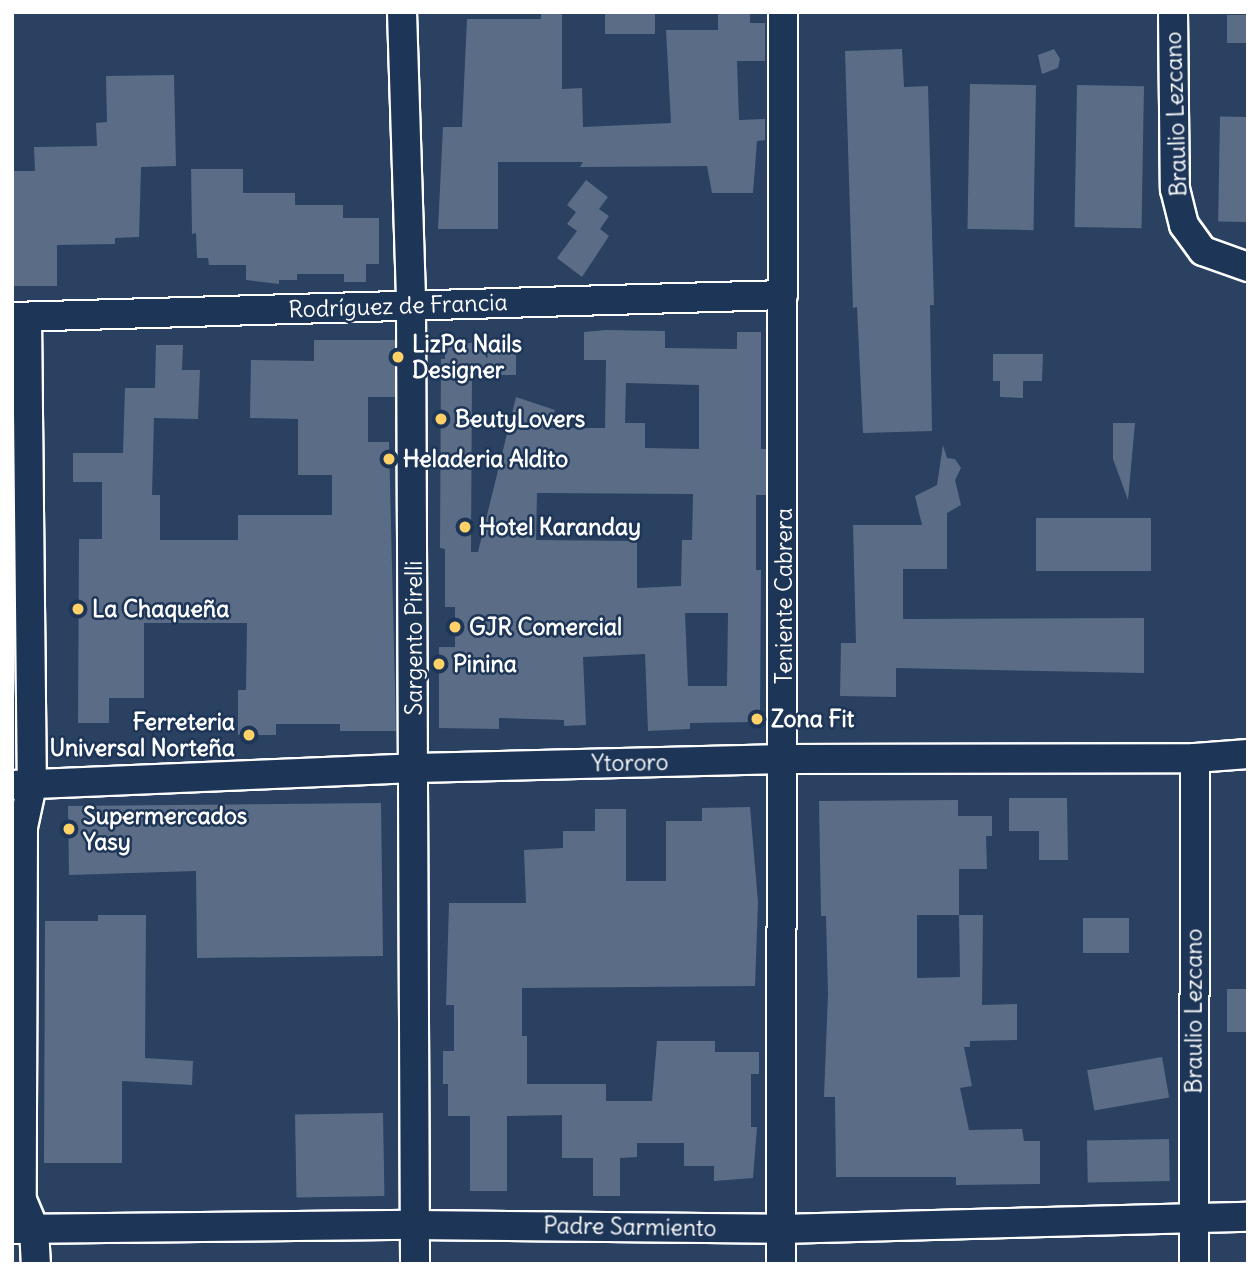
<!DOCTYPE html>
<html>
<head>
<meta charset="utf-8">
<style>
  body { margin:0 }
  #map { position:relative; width:1260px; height:1276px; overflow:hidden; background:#2a4161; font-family:Delius,sans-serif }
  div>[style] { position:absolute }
  .building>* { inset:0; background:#5b6c86; transform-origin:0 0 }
  .roads { filter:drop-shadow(2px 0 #fff) drop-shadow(-2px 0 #fff) drop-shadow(0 2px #fff) drop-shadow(0 -2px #fff) }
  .minor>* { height:28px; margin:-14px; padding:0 14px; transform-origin:14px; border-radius:14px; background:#1d3557 }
  .dots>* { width:19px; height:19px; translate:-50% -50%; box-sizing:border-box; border:4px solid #1d3557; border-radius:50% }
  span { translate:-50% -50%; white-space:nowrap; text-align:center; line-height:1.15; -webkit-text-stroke:5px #1d3557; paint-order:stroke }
  .street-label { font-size:23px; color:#fff }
  .poi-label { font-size:23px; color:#fff; font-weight:700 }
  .left { translate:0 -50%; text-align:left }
  .right { translate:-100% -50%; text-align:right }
  .frame { position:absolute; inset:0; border:14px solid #fff; pointer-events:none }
</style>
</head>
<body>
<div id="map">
  <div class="building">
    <i style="clip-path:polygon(541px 12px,562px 12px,562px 89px,582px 88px,583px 127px,671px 123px,666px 30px,718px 30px,718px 12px,750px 12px,750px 23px,765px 23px,765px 61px,737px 61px,739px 120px,765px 119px,765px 140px,757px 141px,753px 193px,712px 193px,707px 166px,580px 167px,583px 162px,498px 162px,498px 229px,438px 229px,443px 127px,462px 127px,467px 19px,541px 19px)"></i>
    <i style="left:605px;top:12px;width:50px;height:22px"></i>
    <i style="left:1227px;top:15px;width:21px;height:28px"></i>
    <i style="clip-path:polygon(902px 49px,904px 87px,928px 86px,934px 305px,930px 305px,932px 431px,863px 433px,857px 307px,853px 308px,845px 51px)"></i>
    <i style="clip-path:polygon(1054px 49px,1060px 59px,1058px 68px,1042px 74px,1038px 55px)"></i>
    <i style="clip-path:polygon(174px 75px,176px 166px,141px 167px,139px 237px,115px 238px,115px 244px,57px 245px,57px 286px,12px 286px,12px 171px,35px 171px,34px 147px,97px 146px,96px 123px,107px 122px,106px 76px)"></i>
    <i style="left:970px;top:84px;width:66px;height:145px;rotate:1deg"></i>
    <i style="left:1077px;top:85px;width:67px;height:142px;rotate:1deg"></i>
    <i style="left:1248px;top:117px;width:105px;height:28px;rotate:91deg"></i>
    <i style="clip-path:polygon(191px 169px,243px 169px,243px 193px,295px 193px,295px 205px,343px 205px,343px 218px,379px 218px,379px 264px,366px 264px,366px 282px,344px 282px,344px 274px,297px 274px,297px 280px,279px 280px,279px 284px,246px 280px,246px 265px,209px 265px,208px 258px,197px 258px,196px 233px,192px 234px)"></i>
    <i style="clip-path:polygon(586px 180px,608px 197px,599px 209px,609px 216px,600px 229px,609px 236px,582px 277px,557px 258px,577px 231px,567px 224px,576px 212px,567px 205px)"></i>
    <i style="clip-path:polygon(evenodd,606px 330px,665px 331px,665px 348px,737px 349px,737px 332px,761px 332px,761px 449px,766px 449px,766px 495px,756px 495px,756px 570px,761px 570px,760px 716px,752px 722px,690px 723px,690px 729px,648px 731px,645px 654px,583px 657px,586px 725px,564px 726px,564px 720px,499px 718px,499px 729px,439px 728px,439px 647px,455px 647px,455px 607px,445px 607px,445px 549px,440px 548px,441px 359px,445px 359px,445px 344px,516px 341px,516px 375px,472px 375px,471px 552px,478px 552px,516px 397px,555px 410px,549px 428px,605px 428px,606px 360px,584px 360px,584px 332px,606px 330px,626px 383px,699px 385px,699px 449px,645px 448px,645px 423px,625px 423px,626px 383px,606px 330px,537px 493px,693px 494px,692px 540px,682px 540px,681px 586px,637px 588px,637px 541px,536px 540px,537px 493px,606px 330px,685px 613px,728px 613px,727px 686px,688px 686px,685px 613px)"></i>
    <i style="clip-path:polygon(314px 340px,395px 340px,395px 397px,368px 397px,368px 442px,389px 442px,396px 731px,340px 731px,340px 724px,276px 724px,276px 735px,238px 735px,238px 690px,246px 690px,247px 623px,144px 623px,144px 698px,109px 698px,109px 723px,78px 723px,79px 539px,102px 539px,102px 482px,73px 482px,73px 453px,123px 453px,125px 388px,155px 388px,156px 345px,183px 345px,182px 370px,200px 370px,198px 419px,154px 418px,152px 495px,160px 495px,160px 540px,238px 540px,238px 515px,332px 515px,332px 475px,298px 475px,298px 419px,250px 418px,251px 360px,314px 361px)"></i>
    <i style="clip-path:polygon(993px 354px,1043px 354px,1042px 381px,1023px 381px,1023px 398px,1000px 397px,1000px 381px,993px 381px)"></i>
    <i style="clip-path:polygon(1113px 423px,1135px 423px,1128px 500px,1113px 459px)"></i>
    <i style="clip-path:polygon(943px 445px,947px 458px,955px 459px,961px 468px,955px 480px,961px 505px,947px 513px,947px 569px,903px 569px,903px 619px,1144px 618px,1144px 673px,896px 668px,896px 697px,840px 696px,841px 643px,856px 643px,853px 525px,922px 525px,915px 496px,937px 485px)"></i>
    <i style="left:1036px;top:518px;width:115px;height:53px"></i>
    <i style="clip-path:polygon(1009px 798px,1067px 798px,1068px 860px,1039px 860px,1039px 831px,1009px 831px)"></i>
    <i style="clip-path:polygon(958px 800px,958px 816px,992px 816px,992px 836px,986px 836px,987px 869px,959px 869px,959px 915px,917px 915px,917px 978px,960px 977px,959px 915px,983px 915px,982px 1005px,1017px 1004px,1017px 1040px,970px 1041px,970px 1047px,964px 1047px,972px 1086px,960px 1088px,969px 1130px,1022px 1129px,1024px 1141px,1040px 1141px,1040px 1184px,956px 1185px,956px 1177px,836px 1177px,835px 1097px,824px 1097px,828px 994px,826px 916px,821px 916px,819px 801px)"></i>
    <i style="clip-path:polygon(381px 803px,383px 956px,197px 958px,196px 871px,69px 875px,68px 806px)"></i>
    <i style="clip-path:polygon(750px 807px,758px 902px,755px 986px,522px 988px,522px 1036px,527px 1036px,527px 1084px,606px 1084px,606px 1101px,652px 1101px,657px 1041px,715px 1041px,715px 1052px,759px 1052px,759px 1074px,751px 1074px,751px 1127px,757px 1127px,753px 1178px,714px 1181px,714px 1166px,684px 1166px,684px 1143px,637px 1143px,637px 1157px,620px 1158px,620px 1196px,593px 1196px,593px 1158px,562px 1158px,562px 1115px,507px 1116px,507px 1191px,470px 1191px,470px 1116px,448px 1116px,448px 1084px,443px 1084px,443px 1051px,454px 1051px,454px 1005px,446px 1005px,449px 903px,526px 903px,524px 850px,563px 848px,563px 831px,595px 831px,595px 809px,626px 809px,626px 881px,666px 881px,666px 821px,702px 821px,702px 808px)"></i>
    <i style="clip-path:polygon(98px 915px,146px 915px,145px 1058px,193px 1061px,192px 1085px,122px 1081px,122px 1163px,44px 1163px,45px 921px,98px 921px)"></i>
    <i style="left:1083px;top:918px;width:46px;height:35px"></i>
    <i style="left:1227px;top:989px;width:21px;height:43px"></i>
    <i style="left:1162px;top:1057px;width:41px;height:76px;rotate:80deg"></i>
    <i style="left:383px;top:1113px;width:83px;height:88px;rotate:89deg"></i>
    <i style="left:1169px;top:1139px;width:42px;height:82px;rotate:89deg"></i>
  </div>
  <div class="roads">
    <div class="minor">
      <i style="left:402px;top:12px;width:293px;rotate:88.2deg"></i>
      <i style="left:411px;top:305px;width:959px;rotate:89.76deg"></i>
      <i style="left:1173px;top:12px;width:177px;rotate:89.4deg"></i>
      <i style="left:1175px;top:189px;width:37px;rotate:76deg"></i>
      <i style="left:1184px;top:225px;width:32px;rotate:54deg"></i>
      <i style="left:1203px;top:251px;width:48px;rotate:19.6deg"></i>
      <i style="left:12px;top:317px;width:771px;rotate:-1.63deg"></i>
      <i style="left:27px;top:317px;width:468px;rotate:89.4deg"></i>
      <i style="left:32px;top:785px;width:43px;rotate:102.1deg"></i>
      <i style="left:23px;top:827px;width:373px;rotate:90.2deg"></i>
      <i style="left:22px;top:1200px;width:30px;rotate:67deg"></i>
      <i style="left:34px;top:1228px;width:36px;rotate:87deg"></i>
      <i style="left:12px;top:785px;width:403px;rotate:-2.4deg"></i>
      <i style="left:415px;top:768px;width:370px;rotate:-1.4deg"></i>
      <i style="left:785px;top:759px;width:410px;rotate:-0.1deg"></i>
      <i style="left:1195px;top:758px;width:53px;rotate:-4.3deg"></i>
      <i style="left:12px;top:1229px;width:402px;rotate:-0.6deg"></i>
      <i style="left:414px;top:1225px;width:366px;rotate:0.6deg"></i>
      <i style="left:780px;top:1229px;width:468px;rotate:-1.5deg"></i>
      <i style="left:781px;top:1264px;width:1252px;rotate:-89.91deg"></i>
      <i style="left:1194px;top:1264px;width:506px;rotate:-89.89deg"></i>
    </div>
  </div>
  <div class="dots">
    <i style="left:398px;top:357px;background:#ffd166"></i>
    <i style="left:441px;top:419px;background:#ffd166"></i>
    <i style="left:389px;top:459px;background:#ffd166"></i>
    <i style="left:465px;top:527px;background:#ffd166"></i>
    <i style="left:78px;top:609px;background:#ffd166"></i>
    <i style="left:455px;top:627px;background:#ffd166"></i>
    <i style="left:439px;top:664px;background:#ffd166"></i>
    <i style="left:757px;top:719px;background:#ffd166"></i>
    <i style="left:249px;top:735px;background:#ffd166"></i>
    <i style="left:69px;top:829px;background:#ffd166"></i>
  </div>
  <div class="street-label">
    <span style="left:1176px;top:114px;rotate:-92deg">Braulio Lezcano</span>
    <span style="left:398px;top:306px;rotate:-2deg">Rodríguez de Francia</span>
    <span style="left:784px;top:596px;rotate:-90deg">Teniente Cabrera</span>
    <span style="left:414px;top:638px;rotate:-90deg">Sargento Pirelli</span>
    <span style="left:630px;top:763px;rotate:-1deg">Ytororo</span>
    <span style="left:1194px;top:1011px;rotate:-90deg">Braulio Lezcano</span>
    <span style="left:630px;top:1227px;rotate:1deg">Padre Sarmiento</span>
  </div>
  <div class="poi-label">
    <span class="left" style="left:412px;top:357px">LizPa Nails<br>Designer</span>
    <span class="left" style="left:455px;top:419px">BeutyLovers</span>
    <span class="left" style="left:403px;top:459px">Heladeria Aldito</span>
    <span class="left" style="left:479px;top:527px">Hotel Karanday</span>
    <span class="left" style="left:92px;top:609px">La Chaqueña</span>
    <span class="left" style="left:469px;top:627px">GJR Comercial</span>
    <span class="left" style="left:453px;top:664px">Pinina</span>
    <span class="left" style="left:771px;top:719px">Zona Fit</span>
    <span class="right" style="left:235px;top:735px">Ferreteria<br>Universal Norteña</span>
    <span class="left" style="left:83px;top:829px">Supermercados<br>Yasy</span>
  </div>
  <div class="frame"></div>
</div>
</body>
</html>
